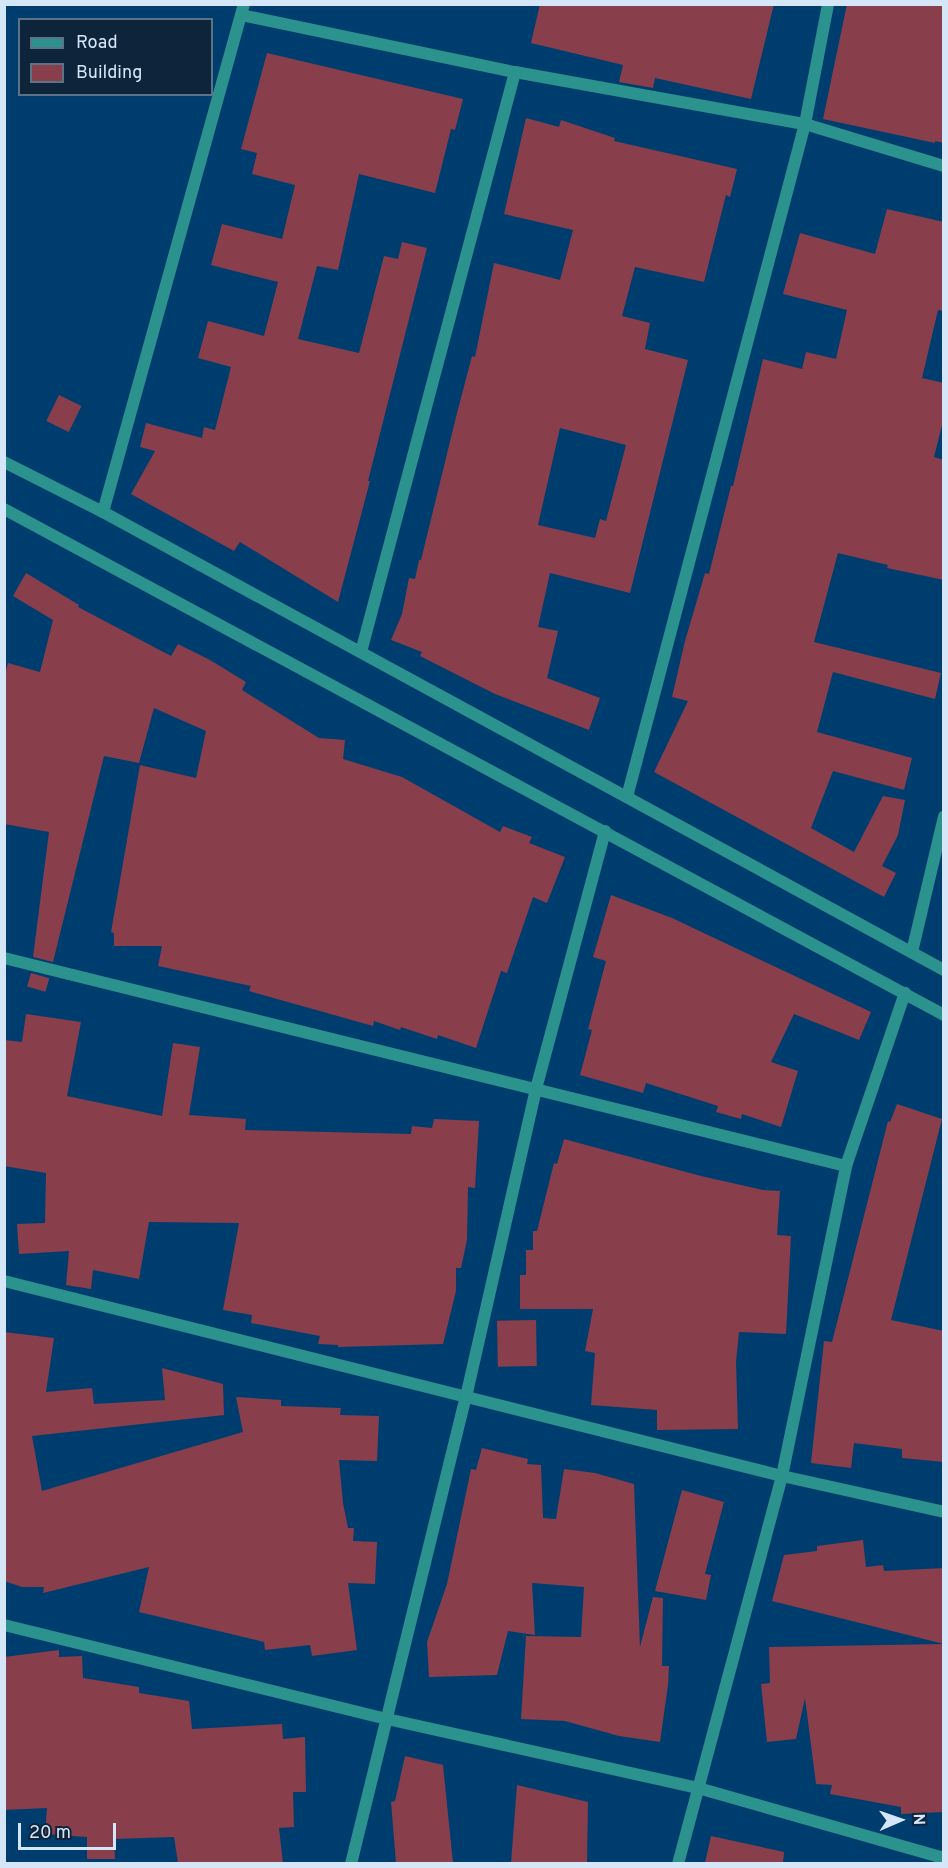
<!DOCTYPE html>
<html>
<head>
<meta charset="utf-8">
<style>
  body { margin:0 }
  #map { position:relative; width:948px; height:1868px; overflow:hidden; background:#003d6f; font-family:Overpass,sans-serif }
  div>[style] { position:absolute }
  .building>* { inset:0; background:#883e4b; transform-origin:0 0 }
  .minor>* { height:12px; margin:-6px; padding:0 6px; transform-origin:6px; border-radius:6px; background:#2b928d }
  .tertiary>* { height:12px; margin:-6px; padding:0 6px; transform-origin:6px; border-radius:6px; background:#2b928d }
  span { translate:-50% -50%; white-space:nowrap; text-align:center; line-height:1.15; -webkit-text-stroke:4.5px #0e243a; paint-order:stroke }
  .frame { position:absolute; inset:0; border:6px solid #d6e6f9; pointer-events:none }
  .legend { position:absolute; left:18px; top:18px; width:195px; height:78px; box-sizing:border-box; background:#0e243a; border:2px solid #5e7286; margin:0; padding:8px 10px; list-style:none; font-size:18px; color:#d6e6f9 }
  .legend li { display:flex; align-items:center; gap:12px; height:30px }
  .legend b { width:30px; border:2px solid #5e7286 }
  .north { position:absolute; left:870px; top:1790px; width:60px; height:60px; -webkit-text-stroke:4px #0e243a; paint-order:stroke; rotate:88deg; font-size:16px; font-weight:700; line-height:24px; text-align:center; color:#d6e6f9 }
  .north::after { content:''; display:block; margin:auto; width:21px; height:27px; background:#d6e6f9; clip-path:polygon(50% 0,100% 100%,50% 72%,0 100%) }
  .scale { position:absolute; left:18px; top:1823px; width:98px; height:27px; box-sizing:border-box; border:3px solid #d6e6f9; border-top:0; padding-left:8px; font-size:18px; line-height:21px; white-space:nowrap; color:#d6e6f9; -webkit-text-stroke:4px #0e243a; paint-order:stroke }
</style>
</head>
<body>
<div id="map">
  <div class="building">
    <i style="clip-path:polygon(540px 4px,774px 4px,751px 99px,655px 78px,653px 88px,619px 82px,623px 65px,531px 43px)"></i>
    <i style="clip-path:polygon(847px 4px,944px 4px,944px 143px,935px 141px,935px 143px,823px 119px)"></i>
    <i style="clip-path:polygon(267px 53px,463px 99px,455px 130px,451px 129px,435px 193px,359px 174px,338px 270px,317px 266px,298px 339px,359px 353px,384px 256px,398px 259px,402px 242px,427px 248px,368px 481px,370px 481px,338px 602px,240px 542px,234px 551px,131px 494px,155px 451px,140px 447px,146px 423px,202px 438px,204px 427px,215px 430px,231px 367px,198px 358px,208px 321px,264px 336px,278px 282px,211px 265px,222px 224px,282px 239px,295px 185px,252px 174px,257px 153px,241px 149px)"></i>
    <i style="clip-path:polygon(evenodd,526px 118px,559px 127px,561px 120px,615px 138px,614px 141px,737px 169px,730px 197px,726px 195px,704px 282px,635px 267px,622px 316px,650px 323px,645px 349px,688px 360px,630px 593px,550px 573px,538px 627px,558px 631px,547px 678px,600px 698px,589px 730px,495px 694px,420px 656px,422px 652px,391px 640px,402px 614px,409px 578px,415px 579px,419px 560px,421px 560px,457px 413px,472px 356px,475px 357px,494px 263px,560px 280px,573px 230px,504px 214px,526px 118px,560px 428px,626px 445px,606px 521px,600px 519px,595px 538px,538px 525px,560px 428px)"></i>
    <i style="clip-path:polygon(887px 209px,944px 222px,944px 311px,938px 310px,922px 378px,944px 383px,944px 417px,934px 457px,944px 460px,944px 580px,887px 568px,888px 565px,838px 553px,814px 642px,941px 673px,935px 699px,833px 672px,817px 732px,912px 758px,904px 790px,833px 771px,811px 828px,854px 852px,883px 796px,905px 800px,898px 835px,882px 866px,896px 873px,884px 897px,654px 772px,688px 701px,672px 697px,685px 641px,705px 573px,709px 574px,731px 486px,733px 486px,763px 359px,802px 369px,806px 352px,836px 359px,847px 310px,783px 294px,800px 233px,875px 254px)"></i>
    <i style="left:59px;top:395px;width:25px;height:29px;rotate:26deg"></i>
    <i style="clip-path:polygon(26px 573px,79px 605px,78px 607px,171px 656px,178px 644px,210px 660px,246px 682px,242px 690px,319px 738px,345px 740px,343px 759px,402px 777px,500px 832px,503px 826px,532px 837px,529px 843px,565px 857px,547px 903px,533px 897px,507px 973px,501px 971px,476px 1048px,438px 1035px,437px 1039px,401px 1027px,400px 1030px,374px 1021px,373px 1026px,249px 991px,251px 986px,158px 966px,162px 946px,114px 946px,114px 933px,111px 932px,140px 765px,196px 778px,206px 731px,154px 708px,139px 763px,104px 756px,53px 962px,33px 957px,49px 832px,4px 824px,4px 678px,8px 663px,40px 672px,53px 620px,13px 596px)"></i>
    <i style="clip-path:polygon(611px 895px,672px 918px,871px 1012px,859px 1040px,794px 1014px,771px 1062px,798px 1071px,781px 1127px,742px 1114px,741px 1119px,716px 1112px,718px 1106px,646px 1083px,643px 1093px,580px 1075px,592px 1030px,588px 1029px,606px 961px,593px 957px)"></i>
    <i style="left:31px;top:973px;width:19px;height:14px;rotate:16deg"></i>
    <i style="clip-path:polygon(26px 1014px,81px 1022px,67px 1096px,162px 1116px,173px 1043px,200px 1047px,189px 1115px,246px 1119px,245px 1130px,411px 1134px,412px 1126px,432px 1128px,434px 1119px,479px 1121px,475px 1188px,468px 1187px,467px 1240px,461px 1268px,456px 1268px,456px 1291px,443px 1344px,338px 1347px,338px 1345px,318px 1344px,320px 1336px,251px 1323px,252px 1315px,223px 1310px,239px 1223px,149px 1222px,139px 1279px,93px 1270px,91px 1289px,66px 1285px,69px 1251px,19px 1254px,17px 1224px,45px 1223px,46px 1173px,4px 1166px,4px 1040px,22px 1042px)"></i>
    <i style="clip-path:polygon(897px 1104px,942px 1119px,891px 1320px,944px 1331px,944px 1462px,902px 1458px,902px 1449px,854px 1443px,851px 1468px,811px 1463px,824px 1341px,832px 1342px,888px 1121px,890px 1122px)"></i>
    <i style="clip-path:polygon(564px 1139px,701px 1176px,763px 1190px,780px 1191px,777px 1235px,791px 1236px,786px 1334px,739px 1332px,736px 1362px,738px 1429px,657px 1430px,657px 1410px,591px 1405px,595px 1353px,585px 1351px,593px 1309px,520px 1309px,520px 1275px,526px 1275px,526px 1250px,533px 1250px,533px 1231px,537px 1231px,554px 1163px,557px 1164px)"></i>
    <i style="left:536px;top:1320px;width:46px;height:39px;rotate:89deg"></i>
    <i style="clip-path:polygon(4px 1332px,54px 1338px,46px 1392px,92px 1388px,94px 1404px,165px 1400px,162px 1368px,223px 1384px,224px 1415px,32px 1436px,42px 1491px,243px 1432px,236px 1397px,281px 1400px,281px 1406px,341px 1408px,340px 1415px,379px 1416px,377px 1461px,339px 1460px,343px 1503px,348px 1528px,354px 1528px,353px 1541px,377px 1542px,375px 1584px,348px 1583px,357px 1650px,312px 1656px,310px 1645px,265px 1650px,264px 1642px,139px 1612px,149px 1567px,43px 1593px,44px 1587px,22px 1587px,4px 1581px)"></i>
    <i style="clip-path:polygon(482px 1448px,528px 1459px,527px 1464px,541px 1465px,543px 1518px,556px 1519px,564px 1469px,595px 1473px,634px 1484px,640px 1647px,653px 1597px,663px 1598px,662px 1666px,669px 1666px,668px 1685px,660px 1742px,619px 1736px,565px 1721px,521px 1719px,526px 1636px,581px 1637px,584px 1587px,532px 1583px,535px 1635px,508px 1631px,497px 1675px,429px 1677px,427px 1642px,447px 1584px,471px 1469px,476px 1470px)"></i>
    <i style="clip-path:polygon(682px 1490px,724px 1502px,705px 1574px,711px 1575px,706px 1600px,655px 1591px)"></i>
    <i style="clip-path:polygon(863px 1540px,866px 1567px,883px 1565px,884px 1571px,944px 1568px,944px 1644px,772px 1601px,784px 1555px,817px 1551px,817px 1546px)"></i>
    <i style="clip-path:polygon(944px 1644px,944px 1812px,901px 1814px,901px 1807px,830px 1794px,832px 1785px,816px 1784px,805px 1698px,796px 1739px,767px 1742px,761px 1684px,770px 1683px,769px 1647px)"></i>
    <i style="clip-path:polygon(59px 1650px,59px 1657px,82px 1656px,83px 1678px,139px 1687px,139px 1693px,189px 1701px,192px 1729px,282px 1724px,283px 1739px,305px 1737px,306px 1792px,293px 1792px,294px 1827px,279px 1828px,283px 1863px,178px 1863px,174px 1837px,114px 1839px,115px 1859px,87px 1859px,87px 1837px,45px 1834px,47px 1808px,4px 1810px,4px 1657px)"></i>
    <i style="clip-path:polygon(405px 1756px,443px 1765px,453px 1863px,396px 1863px,391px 1802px,395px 1801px)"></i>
    <i style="clip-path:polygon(517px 1785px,588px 1802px,587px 1863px,511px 1863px)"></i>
    <i style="clip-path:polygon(711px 1836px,784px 1852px,783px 1863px,705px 1863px)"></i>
  </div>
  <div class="minor">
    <i style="left:241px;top:15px;width:280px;rotate:11.8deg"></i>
    <i style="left:515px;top:72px;width:295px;rotate:10.2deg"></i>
    <i style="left:805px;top:124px;width:145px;rotate:16.8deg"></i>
    <i style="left:103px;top:512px;width:527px;rotate:-74.49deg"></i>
    <i style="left:361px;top:652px;width:600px;rotate:-75.13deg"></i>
    <i style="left:627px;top:797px;width:696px;rotate:-75.19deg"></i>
    <i style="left:805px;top:124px;width:122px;rotate:-79.1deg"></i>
    <i style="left:912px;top:952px;width:139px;rotate:-76.7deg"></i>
    <i style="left:4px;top:958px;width:867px;rotate:13.88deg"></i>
    <i style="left:4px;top:1281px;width:802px;rotate:14.07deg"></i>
    <i style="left:782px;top:1476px;width:166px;rotate:12.5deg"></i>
    <i style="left:4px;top:1625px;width:394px;rotate:13.8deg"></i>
    <i style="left:387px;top:1719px;width:319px;rotate:12.5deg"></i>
    <i style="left:698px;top:1788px;width:256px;rotate:15.9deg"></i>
    <i style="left:351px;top:1864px;width:481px;rotate:-76.2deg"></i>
    <i style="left:466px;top:1397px;width:316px;rotate:-77.2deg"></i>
    <i style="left:536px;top:1089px;width:267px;rotate:-75deg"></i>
    <i style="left:678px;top:1864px;width:402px;rotate:-75deg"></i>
    <i style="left:782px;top:1476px;width:317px;rotate:-78.3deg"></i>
    <i style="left:846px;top:1166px;width:183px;rotate:-71.2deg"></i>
  </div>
  <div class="tertiary">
    <i style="left:4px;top:462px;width:111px;rotate:26.8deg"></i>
    <i style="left:103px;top:512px;width:958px;rotate:28.57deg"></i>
    <i style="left:4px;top:509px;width:1068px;rotate:28.29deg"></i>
  </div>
  <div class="frame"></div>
  <ul class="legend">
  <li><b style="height:8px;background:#2b928d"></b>Road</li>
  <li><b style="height:16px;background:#883e4b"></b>Building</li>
  </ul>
  <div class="north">N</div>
  <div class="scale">20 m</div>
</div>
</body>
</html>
